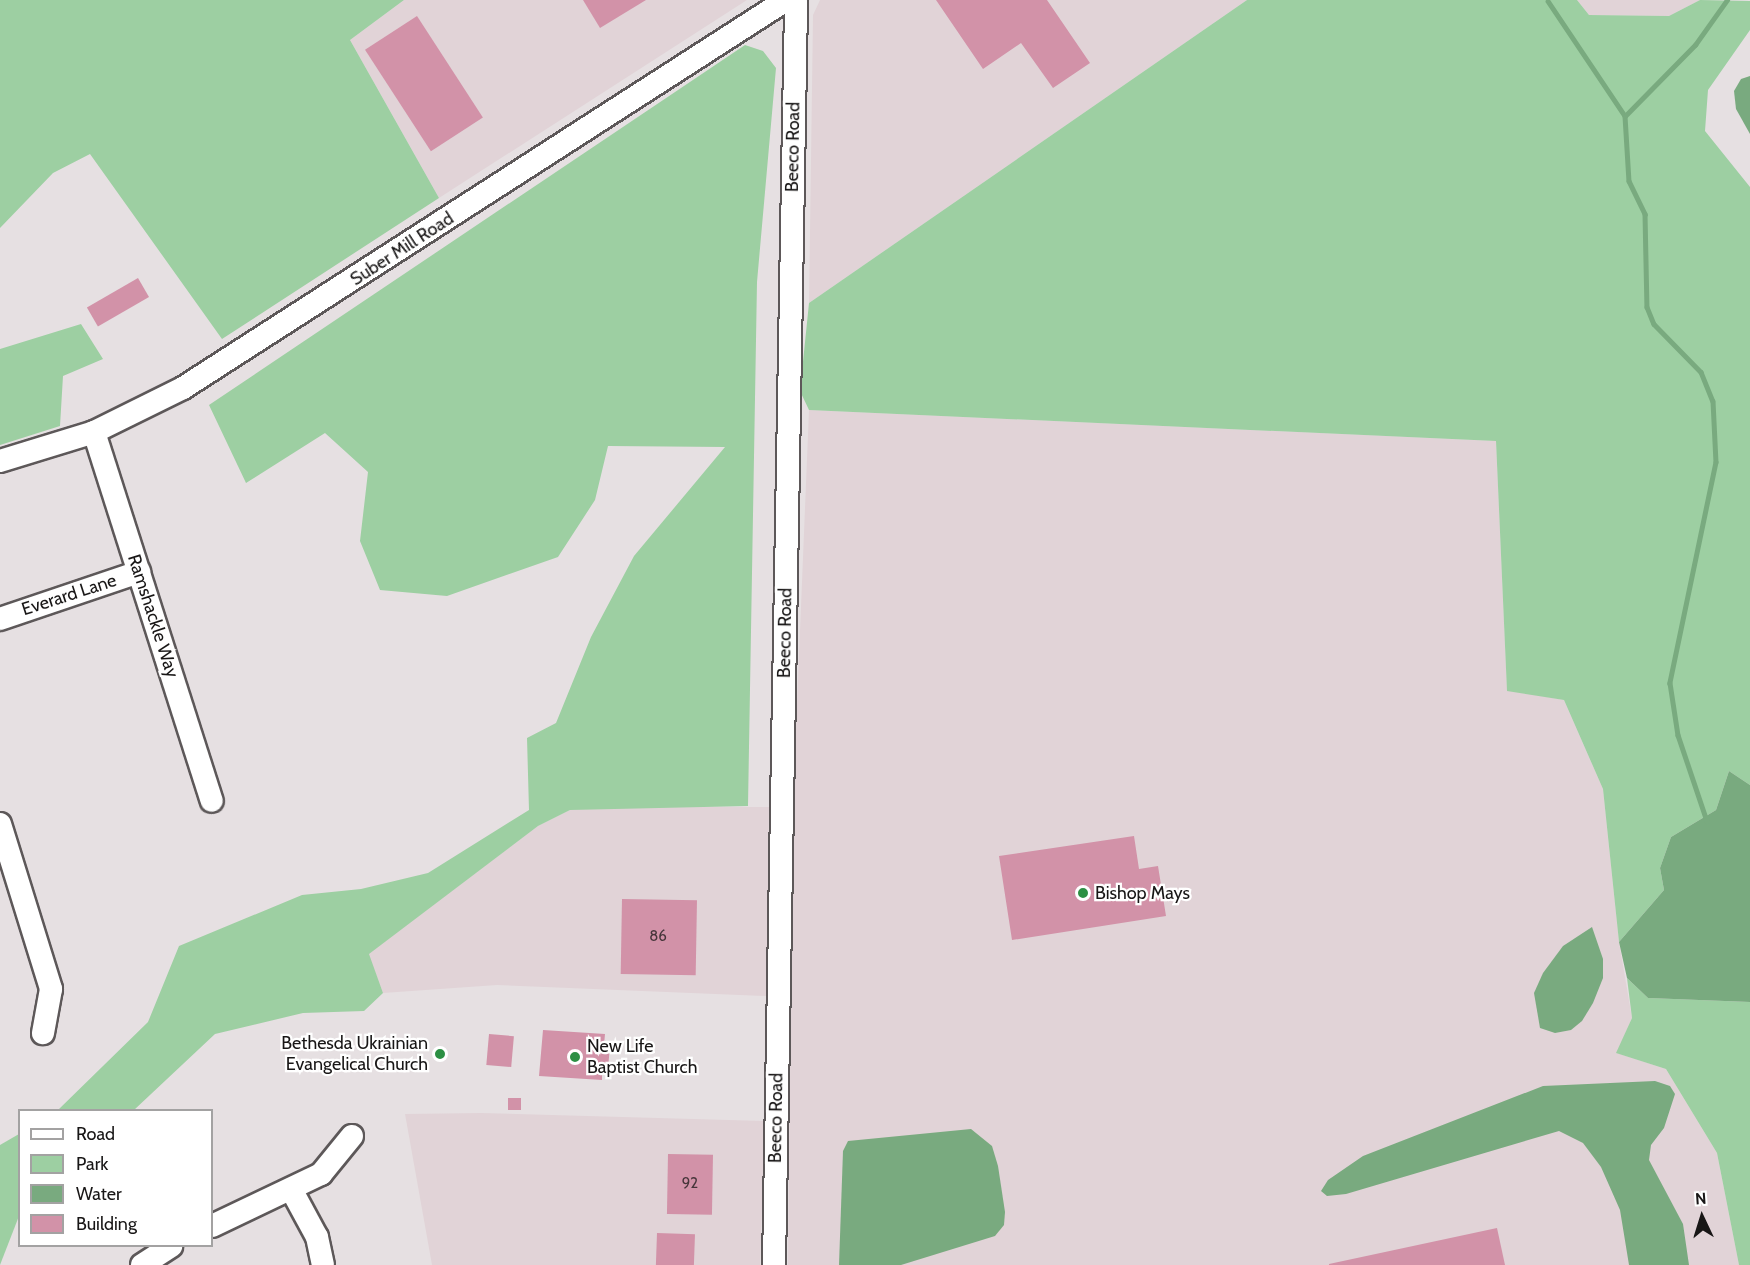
<!DOCTYPE html>
<html>
<head>
<meta charset="utf-8">
<style>
  body { margin:0 }
  #map { position:relative; width:1750px; height:1265px; overflow:hidden; background:#e6e0e2; font-family:Cabin,sans-serif }
  div>[style] { position:absolute }
  .built>* { inset:0; background:#e1d3d7 }
  .green>* { inset:0; background:#9dcfa2 }
  .water>* { inset:0; background:#79aa7f }
  .stream>* { height:4.5px; margin:-2.25px; padding:0 2.25px; transform-origin:2.25px; border-radius:2.25px; background:#79aa7f }
  .building>* { inset:0; background:#d292a8; transform-origin:0 0 }
  .roads { filter:drop-shadow(2px 0 #5d5859) drop-shadow(-2px 0 #5d5859) drop-shadow(0 2px #5d5859) drop-shadow(0 -2px #5d5859) }
  .minor>* { height:22px; margin:-11px; padding:0 11px; transform-origin:11px; border-radius:11px; background:#fff }
  .dots>* { width:16px; height:16px; translate:-50% -50%; box-sizing:border-box; border:3px solid #fff; border-radius:50% }
  span { translate:-50% -50%; white-space:nowrap; text-align:center; line-height:1.15; -webkit-text-stroke:4.5px #fff; paint-order:stroke }
  .number-label { font-size:15px; color:#46353a }
  .number-label span { -webkit-text-stroke-width:0 }
  .street-label { font-size:18px; color:#181616 }
  .poi-label { font-size:18px; color:#181616 }
  .left { translate:0 -50%; text-align:left }
  .right { translate:-100% -50%; text-align:right }
  .legend { position:absolute; left:18px; top:1109px; width:195px; height:138px; box-sizing:border-box; background:#fff; border:2px solid #a3a2a2; margin:0; padding:8px 10px; list-style:none; font-size:18px; color:#181616 }
  .legend li { display:flex; align-items:center; gap:12px; height:30px }
  .legend b { width:30px; border:2px solid #a3a2a2 }
  .north { position:absolute; left:1672px; top:1187px; width:60px; height:60px; -webkit-text-stroke:4px #fff; paint-order:stroke; rotate:356deg; font-size:16px; font-weight:700; line-height:24px; text-align:center; color:#181616 }
  .north::after { content:''; display:block; margin:auto; width:21px; height:27px; background:#181616; clip-path:polygon(50% 0,100% 100%,50% 72%,0 100%) }
</style>
</head>
<body>
<div id="map">
  <div class="built">
    <i style="clip-path:polygon(404px 0,747px 0,439px 198px,350px 40px)"></i>
    <i style="clip-path:polygon(820px 0,1247px 0,809px 303px,813px 15px)"></i>
    <i style="clip-path:polygon(1577px 0,1700px 0,1669px 16px,1589px 15px)"></i>
    <i style="clip-path:polygon(809px 410px,1496px 441px,1507px 690px,1564px 700px,1603px 789px,1619px 942px,1632px 1018px,1617px 1053px,1666px 1069px,1717px 1153px,1739px 1265px,788px 1265px,793px 803px)"></i>
    <i style="clip-path:polygon(600px 807px,769px 807px,767px 996px,497px 985px,383px 993px,368px 954px,538px 826px,570px 810px)"></i>
    <i style="clip-path:polygon(481px 1113px,765px 1121px,760px 1265px,432px 1265px,405px 1114px)"></i>
  </div>
  <div class="green">
    <i style="clip-path:polygon(0 0,404px 0,350px 40px,439px 198px,222px 339px,90px 154px,53px 173px,0 228px)"></i>
    <i style="clip-path:polygon(1247px 0,1577px 0,1589px 15px,1669px 16px,1700px 0,1750px 1px,1750px 30px,1708px 90px,1705px 131px,1750px 187px,1750px 785px,1729px 771px,1716px 810px,1671px 837px,1660px 868px,1664px 890px,1619px 942px,1603px 789px,1564px 700px,1507px 691px,1496px 441px,809px 410px,800px 391px,809px 303px)"></i>
    <i style="clip-path:polygon(745px 45px,763px 51px,776px 68px,757px 282px,748px 806px,570px 810px,538px 826px,369px 954px,383px 993px,364px 1011px,303px 1013px,215px 1034px,134px 1110px,58px 1110px,148px 1022px,179px 946px,302px 895px,361px 889px,428px 873px,529px 810px,527px 738px,556px 723px,591px 637px,634px 556px,725px 447px,608px 446px,595px 500px,558px 557px,447px 596px,380px 590px,360px 541px,368px 472px,325px 433px,246px 483px,209px 405px)"></i>
    <i style="clip-path:polygon(81px 324px,103px 359px,63px 376px,60px 426px,0 445px,0 349px)"></i>
    <i style="clip-path:polygon(1627px 978px,1648px 998px,1750px 1002px,1750px 1265px,1739px 1265px,1717px 1153px,1666px 1069px,1616px 1053px,1632px 1018px)"></i>
    <i style="clip-path:polygon(19px 1134px,19px 1216px,0 1265px,0 1145px)"></i>
  </div>
  <div class="water">
    <i style="clip-path:polygon(1750px 76px,1750px 134px,1736px 109px,1734px 91px,1741px 79px)"></i>
    <i style="clip-path:polygon(1729px 771px,1750px 785px,1750px 1002px,1648px 998px,1627px 978px,1619px 942px,1664px 890px,1660px 868px,1671px 837px,1716px 810px)"></i>
    <i style="clip-path:polygon(1592px 927px,1603px 959px,1603px 978px,1593px 1003px,1582px 1021px,1571px 1030px,1555px 1033px,1540px 1028px,1534px 993px,1543px 973px,1563px 946px)"></i>
    <i style="clip-path:polygon(1655px 1081px,1670px 1086px,1675px 1094px,1664px 1128px,1651px 1145px,1649px 1160px,1683px 1224px,1689px 1265px,1629px 1265px,1620px 1210px,1601px 1167px,1583px 1143px,1559px 1131px,1346px 1194px,1327px 1196px,1321px 1191px,1328px 1180px,1363px 1156px,1543px 1086px)"></i>
    <i style="clip-path:polygon(971px 1129px,992px 1146px,998px 1166px,1005px 1212px,1004px 1225px,995px 1236px,901px 1265px,839px 1265px,843px 1151px,848px 1141px)"></i>
  </div>
  <div class="stream">
    <i style="left:1548px;top:1px;width:138px;rotate:56.2deg"></i>
    <i style="left:1625px;top:116px;width:65px;rotate:86.5deg"></i>
    <i style="left:1629px;top:181px;width:37px;rotate:64deg"></i>
    <i style="left:1645px;top:214px;width:93px;rotate:88.8deg"></i>
    <i style="left:1647px;top:307px;width:18px;rotate:68deg"></i>
    <i style="left:1654px;top:324px;width:67px;rotate:45.6deg"></i>
    <i style="left:1701px;top:372px;width:31px;rotate:68deg"></i>
    <i style="left:1713px;top:401px;width:61px;rotate:87.2deg"></i>
    <i style="left:1716px;top:462px;width:226px;rotate:101.8deg"></i>
    <i style="left:1670px;top:683px;width:53px;rotate:81.3deg"></i>
    <i style="left:1678px;top:735px;width:91px;rotate:71.4deg"></i>
    <i style="left:1625px;top:116px;width:100px;rotate:-45.4deg"></i>
    <i style="left:1695px;top:45px;width:55px;rotate:-54.6deg"></i>
  </div>
  <div class="building">
    <i style="clip-path:polygon(583px 0,646px 0,600px 28px)"></i>
    <i style="clip-path:polygon(936px 0,1047px 0,1090px 63px,1053px 88px,1021px 43px,983px 69px)"></i>
    <i style="left:417px;top:16px;width:121px;height:62px;rotate:57deg"></i>
    <i style="left:138px;top:278px;width:22px;height:59px;rotate:60deg"></i>
    <i style="clip-path:polygon(1134px 836px,1139px 869px,1158px 866px,1166px 916px,1012px 940px,999px 856px)"></i>
    <i style="left:622px;top:899px;width:75px;height:75px;rotate:1deg"></i>
    <i style="clip-path:polygon(543px 1030px,605px 1034px,604px 1045px,610px 1045px,608px 1069px,602px 1068px,602px 1080px,539px 1076px)"></i>
    <i style="left:489px;top:1034px;width:25px;height:31px;rotate:5deg"></i>
    <i style="left:508px;top:1098px;width:13px;height:12px"></i>
    <i style="left:668px;top:1154px;width:45px;height:60px;rotate:1deg"></i>
    <i style="clip-path:polygon(1497px 1228px,1505px 1265px,1329px 1265px,1329px 1264px)"></i>
    <i style="left:657px;top:1233px;width:38px;height:32px;rotate:2deg"></i>
  </div>
  <div class="roads">
    <div class="minor">
      <i style="left:94px;top:432px;width:387px;rotate:72.3deg"></i>
      <i style="left:0;top:461px;width:98px;rotate:-17.1deg"></i>
      <i style="left:94px;top:432px;width:99px;rotate:-26.3deg"></i>
      <i style="left:183px;top:388px;width:717px;rotate:-32.76deg"></i>
      <i style="left:0;top:619px;width:147px;rotate:-18.7deg"></i>
      <i style="left:0;top:824px;width:173px;rotate:72.8deg"></i>
      <i style="left:51px;top:989px;width:45px;rotate:100.3deg"></i>
      <i style="left:291px;top:1189px;width:55px;rotate:61.6deg"></i>
      <i style="left:317px;top:1237px;width:29px;rotate:78deg"></i>
      <i style="left:212px;top:1226px;width:121px;rotate:-25.5deg"></i>
      <i style="left:321px;top:1174px;width:49px;rotate:-50.8deg"></i>
      <i style="left:142px;top:1265px;width:35px;rotate:-33deg"></i>
      <i style="left:774px;top:1265px;width:1265px;rotate:-89deg"></i>
    </div>
  </div>
  <div class="dots">
    <i style="left:1083px;top:893px;background:#2c8f43"></i>
    <i style="left:440px;top:1054px;background:#2c8f43"></i>
    <i style="left:575px;top:1057px;background:#2c8f43"></i>
  </div>
  <div class="number-label">
    <span style="left:658px;top:937px">86</span>
    <span style="left:690px;top:1184px">92</span>
  </div>
  <div class="street-label">
    <span style="left:793px;top:147px;rotate:-89deg">Beeco Road</span>
    <span style="left:402px;top:249px;rotate:-33deg">Suber Mill Road</span>
    <span style="left:69px;top:595px;rotate:-18deg">Everard Lane</span>
    <span style="left:153px;top:616px;rotate:72deg">Ramshackle Way</span>
    <span style="left:785px;top:633px;rotate:-89deg">Beeco Road</span>
    <span style="left:776px;top:1118px;rotate:-89deg">Beeco Road</span>
  </div>
  <div class="poi-label">
    <span class="left" style="left:1095px;top:893px">Bishop Mays</span>
    <span class="right" style="left:428px;top:1054px">Bethesda Ukrainian<br>Evangelical Church</span>
    <span class="left" style="left:587px;top:1057px">New Life<br>Baptist Church</span>
  </div>
  <ul class="legend">
  <li><b style="height:8px;background:#fff"></b>Road</li>
  <li><b style="height:16px;background:#9dcfa2"></b>Park</li>
  <li><b style="height:16px;background:#79aa7f"></b>Water</li>
  <li><b style="height:16px;background:#d292a8"></b>Building</li>
  </ul>
  <div class="north">N</div>
</div>
</body>
</html>
